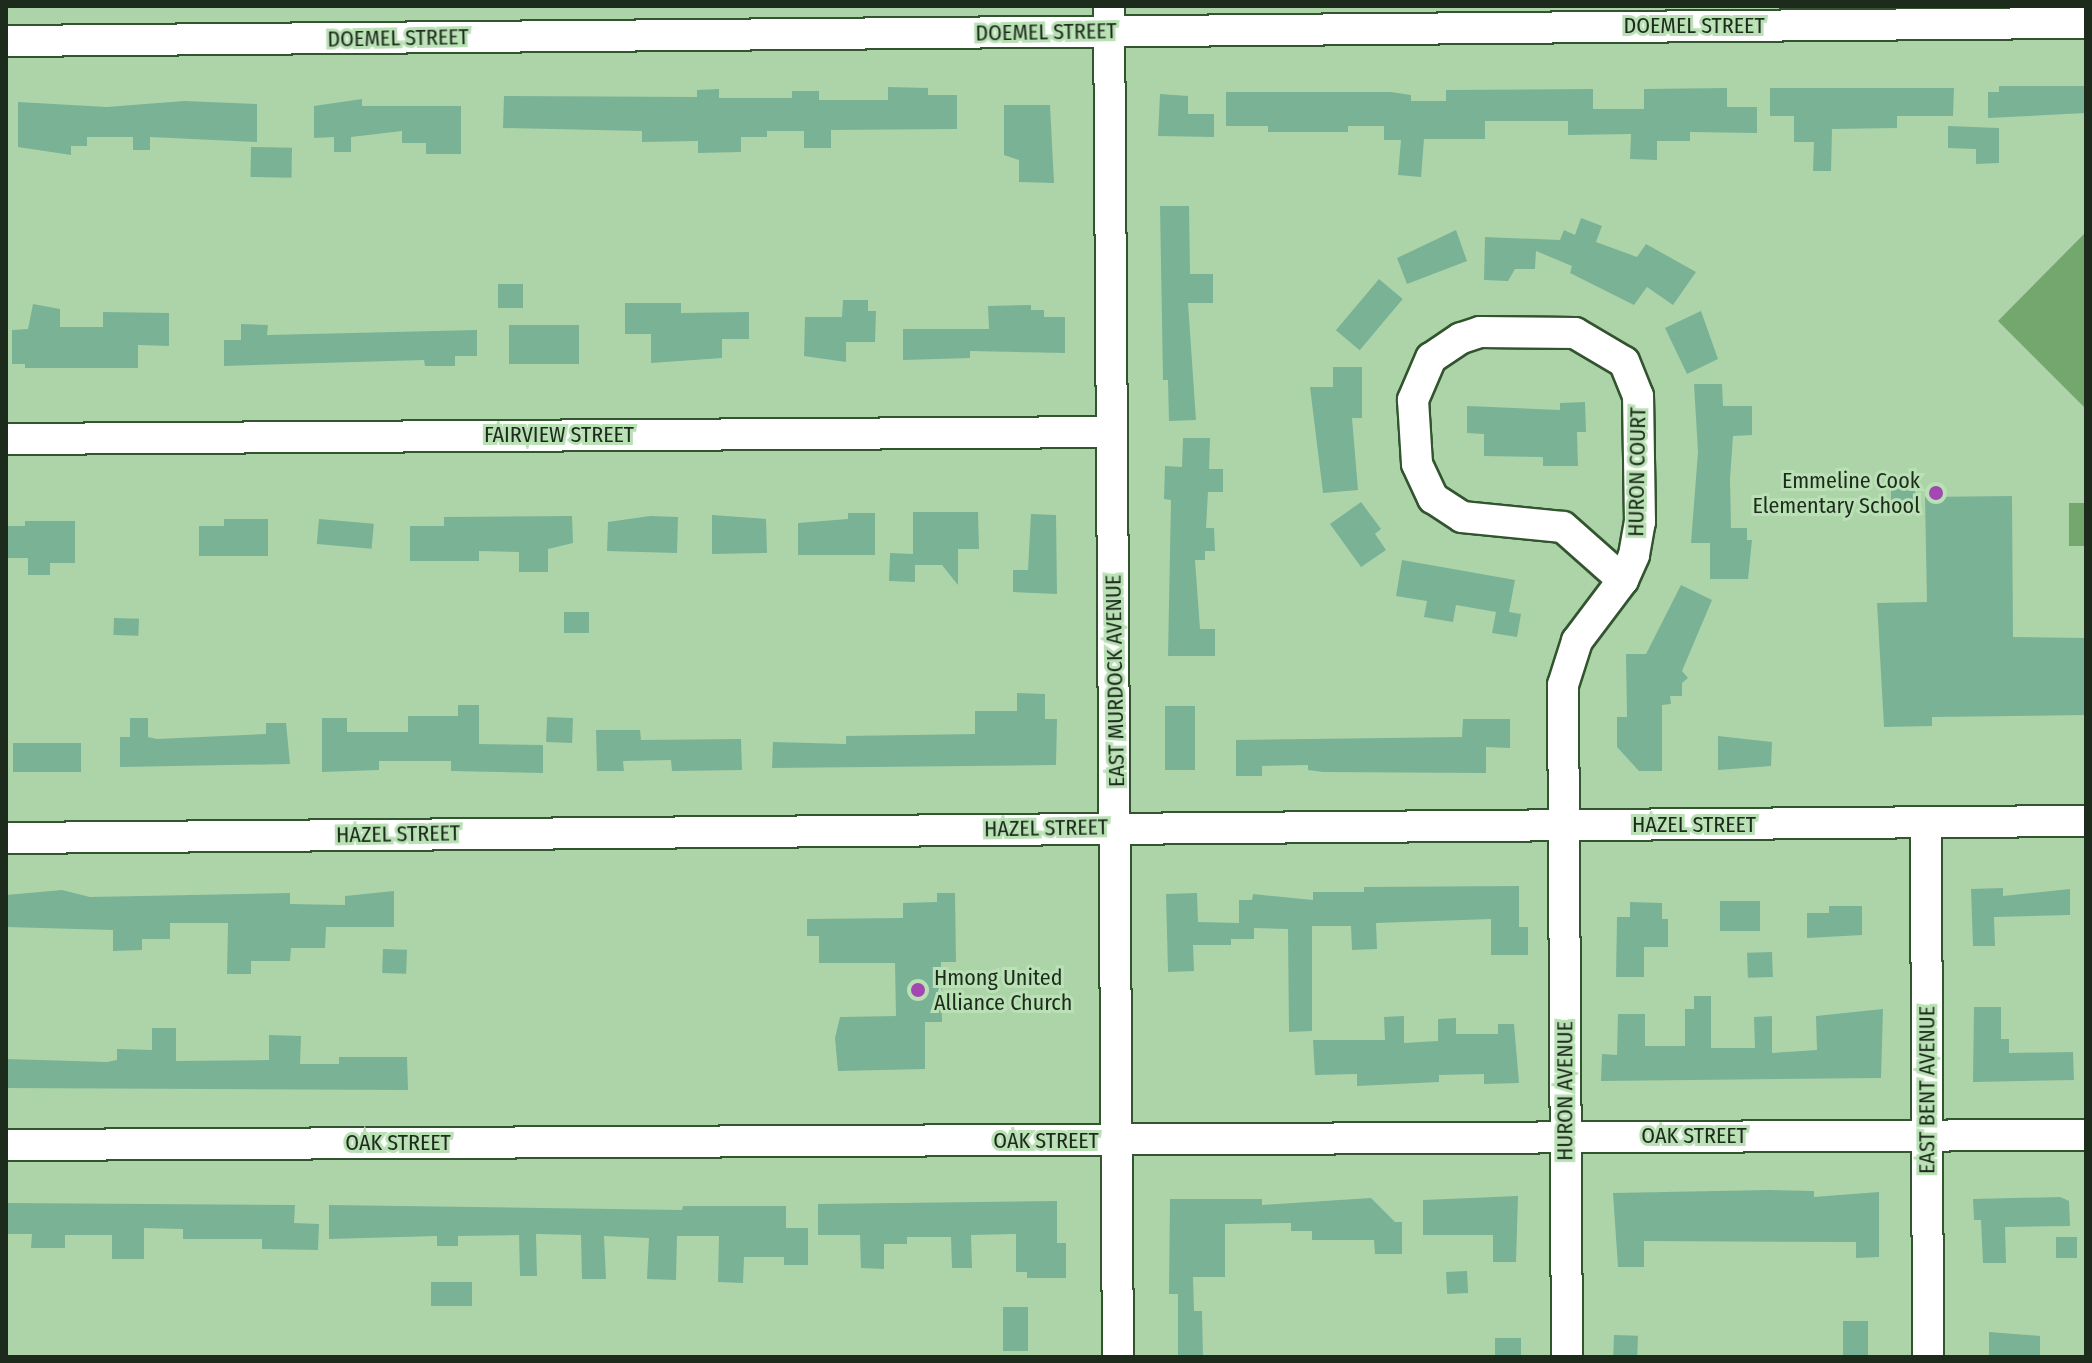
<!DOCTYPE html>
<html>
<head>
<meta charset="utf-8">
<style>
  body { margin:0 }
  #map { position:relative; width:2092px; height:1363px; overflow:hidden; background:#add4a8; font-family:"Fira Sans Condensed",sans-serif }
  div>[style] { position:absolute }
  .green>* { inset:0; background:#74a76e; transform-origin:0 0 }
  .building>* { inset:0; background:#7ab296; transform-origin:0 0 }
  .roads { filter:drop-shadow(2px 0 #32542f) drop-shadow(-2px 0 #32542f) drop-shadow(0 2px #32542f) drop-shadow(0 -2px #32542f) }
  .minor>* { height:30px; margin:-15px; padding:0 15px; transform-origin:15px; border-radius:15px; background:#fff }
  .dots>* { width:22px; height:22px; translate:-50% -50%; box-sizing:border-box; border:4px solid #bae1b5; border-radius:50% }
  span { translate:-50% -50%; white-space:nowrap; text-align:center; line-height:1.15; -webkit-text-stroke:6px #bae1b5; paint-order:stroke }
  .street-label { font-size:22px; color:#1c2b1b }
  .poi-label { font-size:22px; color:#1c2b1b }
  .right { translate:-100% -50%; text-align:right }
  .left { translate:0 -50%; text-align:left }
  .frame { position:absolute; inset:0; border:8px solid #1c2b1b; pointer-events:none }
</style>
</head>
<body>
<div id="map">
  <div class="green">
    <i style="clip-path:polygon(2086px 232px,2086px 409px,1998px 321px)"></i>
    <i style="left:2069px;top:503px;width:17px;height:43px"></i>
  </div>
  <div class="building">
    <i style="clip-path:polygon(1999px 86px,2086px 86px,2086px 113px,1988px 118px,1988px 92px,1999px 92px)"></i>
    <i style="clip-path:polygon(888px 87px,928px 88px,928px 95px,957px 95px,957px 129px,831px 130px,831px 148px,804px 148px,804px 131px,767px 131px,767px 137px,741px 137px,741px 152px,698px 153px,698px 141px,642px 142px,642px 131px,503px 128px,504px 96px,697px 97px,697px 90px,719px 89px,719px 98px,792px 98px,792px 91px,819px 91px,819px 100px,888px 100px)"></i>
    <i style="clip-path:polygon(1727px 88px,1727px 107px,1757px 107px,1757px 133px,1690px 132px,1690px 141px,1657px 141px,1657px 160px,1630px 159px,1631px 134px,1568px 135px,1568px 121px,1485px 121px,1485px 139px,1424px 139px,1421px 177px,1398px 175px,1401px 140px,1384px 140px,1384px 126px,1348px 126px,1348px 132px,1268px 132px,1268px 126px,1226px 126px,1226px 92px,1391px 92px,1411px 95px,1411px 101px,1446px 101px,1446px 90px,1593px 89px,1593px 109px,1644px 109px,1644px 89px)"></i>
    <i style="clip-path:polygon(1770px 88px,1954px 88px,1953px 116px,1897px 116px,1897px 128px,1832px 129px,1831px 171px,1813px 171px,1814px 142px,1794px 142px,1794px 116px,1770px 116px)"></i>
    <i style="clip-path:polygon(1160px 94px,1188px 96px,1188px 114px,1214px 114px,1214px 137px,1158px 136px)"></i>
    <i style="clip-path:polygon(362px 99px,362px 106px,461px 106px,461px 154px,426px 154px,426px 143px,402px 143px,402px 131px,351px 137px,351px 152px,334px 152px,334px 137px,314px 138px,314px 106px)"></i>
    <i style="clip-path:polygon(184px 101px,257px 104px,257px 142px,150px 137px,150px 150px,133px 150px,133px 137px,87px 137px,87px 146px,71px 146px,71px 155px,18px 147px,18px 102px,107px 107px)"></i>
    <i style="clip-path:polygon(1004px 105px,1050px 105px,1054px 183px,1019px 182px,1019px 160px,1004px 155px)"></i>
    <i style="clip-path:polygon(1948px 126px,1999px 128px,1999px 163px,1976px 164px,1976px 149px,1948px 148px)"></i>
    <i style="left:251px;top:147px;width:41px;height:30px;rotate:1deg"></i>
    <i style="clip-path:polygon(1160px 206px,1189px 206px,1190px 274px,1213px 274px,1213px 303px,1188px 303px,1196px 420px,1169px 421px,1168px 380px,1163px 380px)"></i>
    <i style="clip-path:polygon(1581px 218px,1602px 226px,1596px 242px,1637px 257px,1646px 244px,1696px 272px,1673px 305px,1647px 287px,1634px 305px,1570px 273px,1572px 266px,1536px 251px,1535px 269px,1515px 269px,1508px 281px,1484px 280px,1485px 237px,1560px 240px,1564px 230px,1575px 235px)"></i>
    <i style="clip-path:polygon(1456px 230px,1467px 261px,1407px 284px,1397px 258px)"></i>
    <i style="left:1379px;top:279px;width:31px;height:67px;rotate:40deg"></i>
    <i style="left:498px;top:284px;width:25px;height:24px"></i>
    <i style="clip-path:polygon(843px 300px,868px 300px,868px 311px,876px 311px,875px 342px,846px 342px,846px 362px,804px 356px,805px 317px,842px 317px)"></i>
    <i style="clip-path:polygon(625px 303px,681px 303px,681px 313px,749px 312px,749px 339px,722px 339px,722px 358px,651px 363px,651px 334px,625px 334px)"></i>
    <i style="clip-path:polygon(33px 304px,60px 309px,60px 327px,103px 327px,103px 312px,169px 313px,169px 346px,138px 345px,138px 368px,25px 368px,25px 364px,12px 364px,12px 330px,28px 329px)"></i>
    <i style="clip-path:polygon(1031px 305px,1031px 310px,1044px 310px,1044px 317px,1065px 317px,1065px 353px,970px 351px,970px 358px,903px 360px,903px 329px,989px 329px,988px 306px)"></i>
    <i style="clip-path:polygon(1701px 311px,1718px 359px,1687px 374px,1665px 328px)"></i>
    <i style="clip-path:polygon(241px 324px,268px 325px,267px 335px,477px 330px,477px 356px,455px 356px,455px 366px,425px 366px,424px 360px,224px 366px,224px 340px,241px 340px)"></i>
    <i style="left:509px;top:325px;width:70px;height:39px"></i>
    <i style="clip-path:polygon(1333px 367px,1362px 367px,1362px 418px,1352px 418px,1358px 490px,1323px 493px,1310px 387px,1333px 387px)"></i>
    <i style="clip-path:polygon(1694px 384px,1722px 384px,1723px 406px,1752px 406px,1752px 435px,1733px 436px,1730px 479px,1731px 528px,1747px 528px,1747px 540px,1752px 540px,1748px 579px,1710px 579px,1710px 543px,1691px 543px,1698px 452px)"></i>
    <i style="clip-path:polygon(1585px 402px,1586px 432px,1577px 432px,1578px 466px,1543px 466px,1543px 457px,1484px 456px,1484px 434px,1467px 433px,1467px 406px,1560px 410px,1560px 403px)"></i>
    <i style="clip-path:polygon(1183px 438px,1210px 438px,1209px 469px,1223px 469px,1223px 492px,1208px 492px,1206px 528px,1214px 528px,1215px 551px,1205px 551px,1205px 560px,1195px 560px,1200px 629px,1215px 629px,1215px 656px,1168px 656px,1171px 500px,1164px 499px,1165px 466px,1182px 467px)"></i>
    <i style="left:1915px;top:477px;width:29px;height:24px;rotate:90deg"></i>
    <i style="clip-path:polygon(2012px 496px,2013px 637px,2086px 638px,2086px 715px,1932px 717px,1932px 726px,1884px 727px,1877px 603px,1927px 602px,1925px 497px)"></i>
    <i style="clip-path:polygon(1361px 502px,1381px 529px,1375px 534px,1386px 550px,1361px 567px,1330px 524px)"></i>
    <i style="clip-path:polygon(913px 512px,978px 512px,979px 549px,958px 549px,958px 585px,942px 565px,915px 565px,915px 582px,889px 581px,890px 553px,913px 554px)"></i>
    <i style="clip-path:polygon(848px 513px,875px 513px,875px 555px,798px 555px,798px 523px,848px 519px)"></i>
    <i style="clip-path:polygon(1031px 514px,1056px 515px,1057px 594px,1013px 592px,1013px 570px,1028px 570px)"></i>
    <i style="clip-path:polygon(712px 515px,766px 519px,767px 553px,712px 554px)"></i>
    <i style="clip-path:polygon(572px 516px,573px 543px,548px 549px,548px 572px,519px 572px,519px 552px,479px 551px,479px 561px,410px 561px,410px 526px,444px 526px,444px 517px)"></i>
    <i style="clip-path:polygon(650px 516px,678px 517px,677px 553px,607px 551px,608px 522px)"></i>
    <i style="clip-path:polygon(224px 519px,268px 519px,268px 556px,199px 556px,199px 526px,224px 526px)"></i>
    <i style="left:319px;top:519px;width:55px;height:25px;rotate:5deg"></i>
    <i style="clip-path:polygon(25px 521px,75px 521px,75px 563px,50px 563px,50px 575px,28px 575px,28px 558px,6px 558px,6px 526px,25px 526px)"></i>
    <i style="clip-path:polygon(1402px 560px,1515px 580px,1509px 612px,1521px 614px,1517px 637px,1492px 633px,1496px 612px,1456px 605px,1453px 622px,1424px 617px,1427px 601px,1396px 596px)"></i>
    <i style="clip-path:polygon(1681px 585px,1712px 600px,1682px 671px,1688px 678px,1682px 683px,1682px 696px,1670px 696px,1671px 704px,1662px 705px,1662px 771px,1639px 771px,1617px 747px,1617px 717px,1627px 717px,1626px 654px,1646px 654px)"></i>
    <i style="left:564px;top:612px;width:25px;height:21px"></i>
    <i style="left:114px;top:618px;width:25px;height:17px;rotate:2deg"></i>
    <i style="clip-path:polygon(1017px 693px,1045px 694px,1045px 719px,1057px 719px,1056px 765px,772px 768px,773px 742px,846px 744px,846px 736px,975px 734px,975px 711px,1017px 711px)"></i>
    <i style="clip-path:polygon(458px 705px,479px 705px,479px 744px,543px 745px,543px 773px,451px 771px,451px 761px,379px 761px,379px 770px,322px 772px,322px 718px,347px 718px,347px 732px,408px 732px,408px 716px,458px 716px)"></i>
    <i style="left:1165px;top:706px;width:30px;height:64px"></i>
    <i style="left:547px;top:717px;width:26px;height:25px;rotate:2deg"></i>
    <i style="clip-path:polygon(130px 718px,148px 718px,148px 737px,157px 739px,266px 734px,266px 723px,286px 723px,290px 764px,120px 767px,120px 737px,130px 737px)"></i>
    <i style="clip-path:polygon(1463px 719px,1510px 719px,1510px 748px,1486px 747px,1486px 773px,1323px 772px,1308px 770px,1308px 765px,1262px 766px,1262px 776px,1236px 776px,1236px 740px,1462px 737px)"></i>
    <i style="clip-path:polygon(596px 730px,640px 730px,641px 740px,741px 739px,742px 770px,672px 771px,671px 760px,623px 761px,624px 771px,597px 771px)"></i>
    <i style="clip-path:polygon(1718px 736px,1772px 742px,1771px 766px,1718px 770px)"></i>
    <i style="left:13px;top:743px;width:68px;height:29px"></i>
    <i style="clip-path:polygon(1519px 886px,1519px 927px,1528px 927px,1528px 955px,1491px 955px,1491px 919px,1376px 923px,1377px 949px,1352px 950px,1351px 926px,1312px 926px,1312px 1031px,1289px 1032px,1288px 929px,1254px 928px,1254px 939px,1231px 939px,1231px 945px,1193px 945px,1194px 971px,1168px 972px,1166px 894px,1197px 893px,1198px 922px,1239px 923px,1239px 900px,1252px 900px,1253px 894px,1313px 900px,1313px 892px,1364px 892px,1364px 887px)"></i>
    <i style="clip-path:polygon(2003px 888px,2003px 896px,2070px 889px,2070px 915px,1994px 917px,1995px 946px,1973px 946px,1971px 889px)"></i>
    <i style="clip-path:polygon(62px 890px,90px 897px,290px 893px,290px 904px,345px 905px,345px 896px,394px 891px,394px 927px,326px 927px,325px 948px,291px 948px,290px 961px,251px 961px,251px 974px,227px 974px,228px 923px,170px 923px,170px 939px,142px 939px,142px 950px,113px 951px,113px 930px,6px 927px,6px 895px)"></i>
    <i style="clip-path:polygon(937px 893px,955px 893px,956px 962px,941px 962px,942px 1022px,925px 1022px,925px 1069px,838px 1071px,835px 1038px,840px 1017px,896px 1016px,895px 963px,819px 963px,819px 936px,807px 936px,807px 919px,903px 918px,903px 903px,937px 902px)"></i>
    <i style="left:1720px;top:901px;width:40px;height:30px"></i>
    <i style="clip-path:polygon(1630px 902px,1662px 903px,1662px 919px,1668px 919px,1668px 947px,1644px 947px,1644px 977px,1616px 977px,1617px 917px,1630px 917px)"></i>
    <i style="clip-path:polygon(1829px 906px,1862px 906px,1862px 935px,1807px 938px,1807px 913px,1829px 913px)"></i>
    <i style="left:383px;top:949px;width:24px;height:24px;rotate:2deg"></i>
    <i style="left:1772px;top:952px;width:25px;height:25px;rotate:88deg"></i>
    <i style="clip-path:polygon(1694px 996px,1711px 996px,1711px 1048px,1755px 1048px,1754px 1017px,1772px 1016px,1772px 1053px,1817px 1050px,1816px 1016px,1883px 1009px,1881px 1078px,1601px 1081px,1602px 1054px,1617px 1055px,1618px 1014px,1645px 1014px,1645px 1046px,1685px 1046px,1685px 1009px,1694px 1009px)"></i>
    <i style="clip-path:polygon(1974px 1007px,2001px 1007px,2001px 1039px,2009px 1039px,2009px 1053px,2073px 1052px,2074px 1080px,1973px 1082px)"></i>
    <i style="clip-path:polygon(1404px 1016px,1404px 1043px,1438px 1041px,1438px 1019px,1456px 1018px,1456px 1034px,1498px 1034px,1498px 1024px,1514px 1024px,1519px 1083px,1484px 1084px,1484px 1074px,1439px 1075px,1439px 1082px,1357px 1086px,1357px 1074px,1315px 1075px,1313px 1040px,1385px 1040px,1384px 1017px)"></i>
    <i style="clip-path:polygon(152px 1028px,176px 1028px,176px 1061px,269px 1060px,269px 1035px,301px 1036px,300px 1064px,339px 1064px,339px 1057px,407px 1057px,408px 1090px,6px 1088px,6px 1059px,107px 1062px,117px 1060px,117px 1049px,152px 1050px)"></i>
    <i style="clip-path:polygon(1769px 1190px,1814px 1191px,1814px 1197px,1879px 1192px,1879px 1257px,1856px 1258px,1856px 1242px,1644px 1241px,1644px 1267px,1618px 1267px,1613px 1193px)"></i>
    <i style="clip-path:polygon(1518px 1196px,1516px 1262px,1493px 1262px,1493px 1235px,1423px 1235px,1423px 1200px)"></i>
    <i style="clip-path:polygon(2060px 1197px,2069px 1201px,2070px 1226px,2005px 1227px,2006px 1263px,1983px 1263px,1981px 1220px,1974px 1220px,1973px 1199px)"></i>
    <i style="clip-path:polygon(1371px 1198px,1395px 1222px,1402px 1222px,1402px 1254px,1375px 1254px,1374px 1240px,1312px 1240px,1312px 1231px,1291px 1231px,1291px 1223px,1225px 1224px,1225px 1277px,1193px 1277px,1194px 1311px,1202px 1311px,1203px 1357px,1178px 1357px,1178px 1294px,1169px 1294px,1170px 1199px,1262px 1199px,1262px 1205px)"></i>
    <i style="clip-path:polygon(1057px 1201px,1057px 1243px,1066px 1243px,1066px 1278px,1027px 1278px,1027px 1272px,1016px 1272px,1016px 1234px,971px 1235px,972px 1268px,952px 1268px,951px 1237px,907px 1237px,907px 1244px,884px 1244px,884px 1269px,861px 1268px,860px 1235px,818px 1235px,818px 1204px)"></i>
    <i style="clip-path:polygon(6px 1203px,295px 1205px,294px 1223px,319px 1224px,318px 1250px,262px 1249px,262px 1239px,183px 1239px,183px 1229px,144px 1228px,144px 1259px,112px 1259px,112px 1235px,65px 1235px,65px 1248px,31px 1248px,32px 1234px,6px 1234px)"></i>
    <i style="clip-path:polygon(329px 1205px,682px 1210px,683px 1206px,786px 1206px,786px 1228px,808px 1228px,808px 1265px,784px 1265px,784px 1257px,744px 1257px,743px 1283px,718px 1282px,719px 1236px,677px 1236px,676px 1280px,647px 1279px,649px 1238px,604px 1236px,606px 1279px,582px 1279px,581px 1235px,536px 1234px,537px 1276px,520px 1276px,519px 1235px,458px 1236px,458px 1246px,437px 1246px,437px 1236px,329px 1239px)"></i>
    <i style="left:2056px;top:1237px;width:21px;height:21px"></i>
    <i style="left:1467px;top:1271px;width:22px;height:21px;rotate:87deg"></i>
    <i style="left:472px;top:1282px;width:24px;height:41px;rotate:90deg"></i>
    <i style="left:1003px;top:1307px;width:25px;height:44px"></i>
    <i style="left:1843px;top:1321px;width:25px;height:36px"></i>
    <i style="clip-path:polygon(1989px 1332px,2040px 1336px,2040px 1357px,1989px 1357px)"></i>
    <i style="left:1614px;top:1335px;width:24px;height:22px;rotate:2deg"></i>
    <i style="left:1495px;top:1338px;width:26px;height:19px"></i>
  </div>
  <div class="roads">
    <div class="minor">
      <i style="left:1109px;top:6px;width:1351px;rotate:89.62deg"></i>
      <i style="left:6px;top:41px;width:2080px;rotate:-0.5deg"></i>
      <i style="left:6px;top:439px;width:1106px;rotate:-0.36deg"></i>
      <i style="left:1926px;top:823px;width:534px;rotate:89.79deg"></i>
      <i style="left:6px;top:838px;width:2080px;rotate:-0.47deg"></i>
      <i style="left:6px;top:1145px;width:2080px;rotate:-0.28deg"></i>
      <i style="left:1567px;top:1357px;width:672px;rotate:-90.34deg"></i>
      <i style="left:1563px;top:685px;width:46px;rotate:-72.3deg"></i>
      <i style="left:1577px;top:641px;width:76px;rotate:-53deg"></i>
      <i style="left:1623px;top:580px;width:27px;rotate:-66deg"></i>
      <i style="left:1634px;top:555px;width:34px;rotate:-80deg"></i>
      <i style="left:1640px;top:522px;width:126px;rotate:-90.9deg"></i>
      <i style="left:1638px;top:396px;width:37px;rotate:-112deg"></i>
      <i style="left:1624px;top:362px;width:57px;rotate:-149.4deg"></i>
      <i style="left:1575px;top:333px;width:95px;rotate:-179.4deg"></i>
      <i style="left:1480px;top:332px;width:20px;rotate:162deg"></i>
      <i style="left:1461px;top:338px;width:36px;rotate:146deg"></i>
      <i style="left:1431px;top:358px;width:46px;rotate:113.2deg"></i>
      <i style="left:1413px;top:400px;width:64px;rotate:86.4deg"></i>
      <i style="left:1417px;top:464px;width:38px;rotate:65deg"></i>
      <i style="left:1433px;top:498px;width:35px;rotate:33deg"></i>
      <i style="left:1462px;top:517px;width:101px;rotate:5.7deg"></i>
      <i style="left:1563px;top:527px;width:80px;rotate:41.5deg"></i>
    </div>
  </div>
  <div class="dots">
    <i style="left:1936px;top:493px;background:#a347b1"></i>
    <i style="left:918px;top:990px;background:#a347b1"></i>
  </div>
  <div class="street-label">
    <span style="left:1694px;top:26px">DOEMEL STREET</span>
    <span style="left:1046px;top:32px;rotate:-1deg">DOEMEL STREET</span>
    <span style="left:398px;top:38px;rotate:-1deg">DOEMEL STREET</span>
    <span style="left:559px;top:435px">FAIRVIEW STREET</span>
    <span style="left:1637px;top:472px;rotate:-89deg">HURON COURT</span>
    <span style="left:1115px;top:681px;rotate:-91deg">EAST MURDOCK AVENUE</span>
    <span style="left:1694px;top:825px">HAZEL STREET</span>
    <span style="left:1046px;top:828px;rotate:-1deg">HAZEL STREET</span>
    <span style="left:398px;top:834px;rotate:-1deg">HAZEL STREET</span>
    <span style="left:1927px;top:1090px;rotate:-90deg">EAST BENT AVENUE</span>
    <span style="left:1565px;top:1091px;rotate:-90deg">HURON AVENUE</span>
    <span style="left:1694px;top:1136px">OAK STREET</span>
    <span style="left:1046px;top:1141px">OAK STREET</span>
    <span style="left:398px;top:1143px">OAK STREET</span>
  </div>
  <div class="poi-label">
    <span class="right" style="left:1920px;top:493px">Emmeline Cook<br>Elementary School</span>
    <span class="left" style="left:934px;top:990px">Hmong United<br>Alliance Church</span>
  </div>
  <div class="frame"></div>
</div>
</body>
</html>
